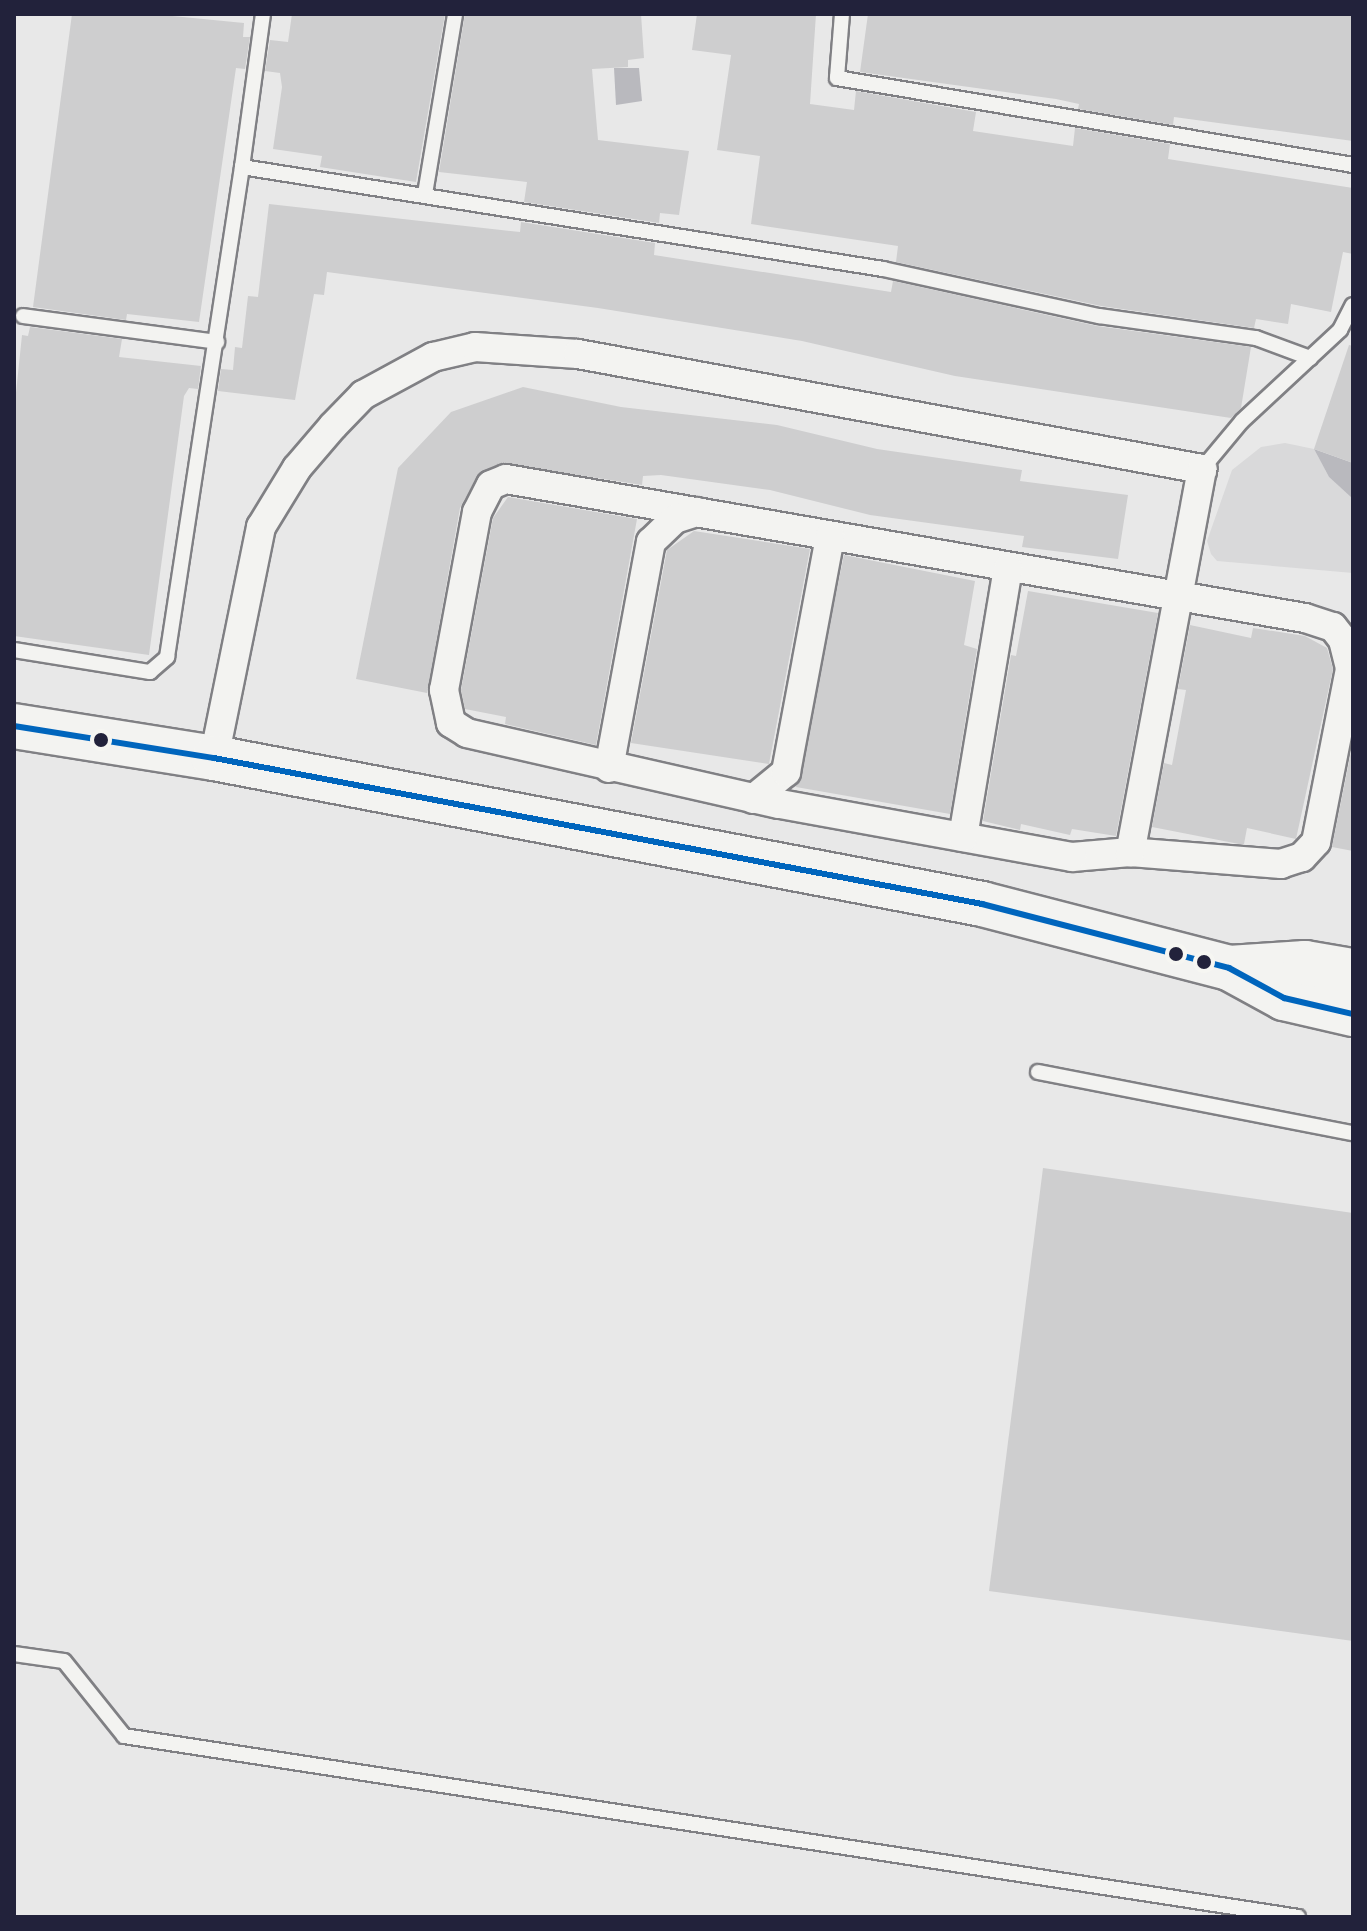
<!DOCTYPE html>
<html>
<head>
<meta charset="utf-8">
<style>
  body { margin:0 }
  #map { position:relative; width:1367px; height:1931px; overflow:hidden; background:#e8e8e8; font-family:"Indie Flower",sans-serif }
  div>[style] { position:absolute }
  .green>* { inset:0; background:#d9d9da }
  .water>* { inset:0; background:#b9b9be }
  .building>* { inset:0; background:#cececf }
  .roads { filter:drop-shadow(2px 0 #808084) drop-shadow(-2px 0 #808084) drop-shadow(0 2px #808084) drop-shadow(0 -2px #808084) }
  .lane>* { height:14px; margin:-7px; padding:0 7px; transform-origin:7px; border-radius:7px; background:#f3f3f1 }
  .street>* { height:28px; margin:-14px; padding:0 14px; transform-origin:14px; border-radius:14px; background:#f3f3f1 }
  .primary>* { height:44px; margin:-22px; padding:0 22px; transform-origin:22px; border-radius:22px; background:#f3f3f1 }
  .bus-1>* { height:6px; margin:-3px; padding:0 3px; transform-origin:3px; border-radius:3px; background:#0065bd }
  .dots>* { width:22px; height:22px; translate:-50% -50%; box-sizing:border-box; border:4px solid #f6f6f2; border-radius:50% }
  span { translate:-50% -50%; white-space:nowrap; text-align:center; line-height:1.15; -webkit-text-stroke:6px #f6f6f2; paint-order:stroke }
  .frame { position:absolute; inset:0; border:16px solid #22223b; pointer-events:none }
</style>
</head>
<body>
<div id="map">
  <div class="green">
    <i style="clip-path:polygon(1285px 443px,1314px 449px,1329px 477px,1353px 499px,1353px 573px,1217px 561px,1211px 554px,1207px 541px,1232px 470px,1261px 447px)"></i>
  </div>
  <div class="water">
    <i style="clip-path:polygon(614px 68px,639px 68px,642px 101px,616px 105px)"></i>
    <i style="clip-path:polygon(1314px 449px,1353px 463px,1353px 499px,1329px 477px)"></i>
  </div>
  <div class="building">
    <i style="clip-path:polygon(72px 14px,152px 14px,244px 23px,243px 37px,250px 37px,245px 69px,236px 68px,199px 322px,127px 314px,126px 320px,33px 307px)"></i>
    <i style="clip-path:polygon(292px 14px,445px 14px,416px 182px,320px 167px,322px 156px,273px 149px,282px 87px,280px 73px,265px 71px,270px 40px,288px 42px)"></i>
    <i style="clip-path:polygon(465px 14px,641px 14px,644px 58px,628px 60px,628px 67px,592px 69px,598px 140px,689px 151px,679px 215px,660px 213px,659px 223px,524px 202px,527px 182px,439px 172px)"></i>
    <i style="clip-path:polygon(697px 14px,816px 14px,810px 104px,854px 110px,856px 91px,976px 112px,973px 131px,1073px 146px,1075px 128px,1170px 144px,1168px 159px,1353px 188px,1353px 254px,1343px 252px,1331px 312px,1291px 304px,1288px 324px,1256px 319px,1254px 328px,1101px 306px,896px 262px,898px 246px,751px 224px,760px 156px,717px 150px,731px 55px,692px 50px)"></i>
    <i style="clip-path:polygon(868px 14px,1353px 14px,1353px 141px,1174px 117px,1173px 125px,1078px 109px,1079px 104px,1056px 99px,860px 72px)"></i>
    <i style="clip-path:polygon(269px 204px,520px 232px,521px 222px,655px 243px,654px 255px,891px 292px,893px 281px,1097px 326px,1251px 347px,1241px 408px,1231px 418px,955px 376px,802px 341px,598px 308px,327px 272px,324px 295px,314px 294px,295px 400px,218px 391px,221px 369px,233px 370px,235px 347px,242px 348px,248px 296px,258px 297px)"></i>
    <i style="clip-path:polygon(30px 327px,122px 339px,119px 357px,201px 366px,198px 389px,189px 388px,184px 396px,149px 655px,14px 636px,14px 412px,22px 335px,28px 336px)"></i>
    <i style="clip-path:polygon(1349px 345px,1353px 346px,1353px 463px,1314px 449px)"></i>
    <i style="clip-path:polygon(523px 387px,621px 407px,777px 425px,877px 449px,1022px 470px,1020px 481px,1128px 495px,1118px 559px,1022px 547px,1024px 536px,870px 515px,770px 490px,661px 475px,643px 476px,642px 485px,500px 463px,477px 476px,460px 508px,427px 693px,356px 679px,398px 468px,451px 412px)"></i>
    <i style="clip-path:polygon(508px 497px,637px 519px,596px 745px,505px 724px,506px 717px,465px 709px,461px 690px,493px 518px)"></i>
    <i style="clip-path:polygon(694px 531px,810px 549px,769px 764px,631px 743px,667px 550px)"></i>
    <i style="clip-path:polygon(844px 555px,975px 581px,964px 645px,977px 649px,950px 814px,796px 787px)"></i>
    <i style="clip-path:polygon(1028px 591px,1158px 613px,1116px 836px,1072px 829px,1070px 835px,1021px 824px,1020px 830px,983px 821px,1011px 655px,1016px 656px)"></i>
    <i style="clip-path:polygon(1190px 625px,1251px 638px,1253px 628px,1305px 636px,1327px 648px,1333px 669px,1296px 839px,1247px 828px,1244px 844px,1239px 844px,1152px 827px,1164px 763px,1172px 765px,1186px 690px,1178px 689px)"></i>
    <i style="clip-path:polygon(1353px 742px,1353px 851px,1332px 847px)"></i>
    <i style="clip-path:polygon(1043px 1168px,1353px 1213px,1353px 1641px,989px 1591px)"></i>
  </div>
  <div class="roads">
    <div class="lane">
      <i style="left:263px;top:14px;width:154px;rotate:97.8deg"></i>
      <i style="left:242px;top:167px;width:649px;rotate:9.04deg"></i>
      <i style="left:883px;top:269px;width:221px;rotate:12.3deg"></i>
      <i style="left:1099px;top:316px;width:159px;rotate:8deg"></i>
      <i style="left:1256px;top:338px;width:58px;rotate:20.3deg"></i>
      <i style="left:842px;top:14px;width:64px;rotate:94.5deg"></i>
      <i style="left:837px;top:78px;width:523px;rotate:9.57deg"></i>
      <i style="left:425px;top:194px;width:182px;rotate:-80.5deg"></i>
      <i style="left:23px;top:316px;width:196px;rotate:7.6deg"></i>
      <i style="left:1202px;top:469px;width:62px;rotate:-50.2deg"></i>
      <i style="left:1242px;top:421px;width:134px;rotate:-42.9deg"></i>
      <i style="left:1340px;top:330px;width:28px;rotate:-63deg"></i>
      <i style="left:14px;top:650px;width:138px;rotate:9.2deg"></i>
      <i style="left:150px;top:672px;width:23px;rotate:-41deg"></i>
      <i style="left:167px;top:657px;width:496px;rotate:-81.3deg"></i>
      <i style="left:1038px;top:1072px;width:321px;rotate:11deg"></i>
      <i style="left:14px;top:1654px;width:50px;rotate:8deg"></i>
      <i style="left:64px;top:1661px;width:96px;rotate:51.3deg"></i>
      <i style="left:124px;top:1736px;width:1188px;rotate:8.76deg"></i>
    </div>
    <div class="street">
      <i style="left:506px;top:479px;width:811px;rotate:9.87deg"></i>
      <i style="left:1305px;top:618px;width:29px;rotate:18deg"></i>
      <i style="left:1333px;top:627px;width:16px;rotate:52deg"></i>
      <i style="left:1343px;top:640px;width:30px;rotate:76deg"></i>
      <i style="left:1350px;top:669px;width:176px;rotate:101.1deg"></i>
      <i style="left:1316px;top:842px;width:21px;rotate:133deg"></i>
      <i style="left:1302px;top:857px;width:22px;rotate:162deg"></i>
      <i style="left:1281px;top:864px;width:151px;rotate:-175.5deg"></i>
      <i style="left:1130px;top:852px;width:58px;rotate:175.1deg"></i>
      <i style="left:1072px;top:857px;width:298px;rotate:-169.7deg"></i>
      <i style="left:779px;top:804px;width:320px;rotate:-167.2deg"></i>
      <i style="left:467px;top:733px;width:19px;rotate:-148deg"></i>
      <i style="left:451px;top:723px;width:34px;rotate:-102deg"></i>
      <i style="left:444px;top:690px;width:181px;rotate:-79.5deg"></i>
      <i style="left:477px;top:512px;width:30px;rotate:-63deg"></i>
      <i style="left:491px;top:485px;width:16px;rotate:-22deg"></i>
      <i style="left:214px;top:758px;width:236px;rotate:-78.5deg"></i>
      <i style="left:261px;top:527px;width:69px;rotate:-58.6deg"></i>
      <i style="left:297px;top:468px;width:55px;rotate:-49.4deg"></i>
      <i style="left:333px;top:426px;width:43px;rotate:-45.9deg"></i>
      <i style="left:363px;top:395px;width:80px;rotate:-28.5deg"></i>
      <i style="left:433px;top:357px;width:43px;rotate:-13.4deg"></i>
      <i style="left:475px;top:347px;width:103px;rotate:3.9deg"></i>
      <i style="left:578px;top:354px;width:635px;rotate:10.44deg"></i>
      <i style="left:1202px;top:469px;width:390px;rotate:100.6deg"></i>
      <i style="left:609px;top:768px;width:230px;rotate:-79.5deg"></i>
      <i style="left:651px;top:542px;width:33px;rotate:-44deg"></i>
      <i style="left:675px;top:519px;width:23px;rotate:-18deg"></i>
      <i style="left:753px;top:799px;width:43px;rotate:-39.3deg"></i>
      <i style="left:786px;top:772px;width:239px;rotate:-79.4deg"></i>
      <i style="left:963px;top:837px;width:272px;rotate:-80.5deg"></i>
    </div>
    <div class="primary">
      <i style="left:14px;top:726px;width:203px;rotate:9.1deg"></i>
      <i style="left:214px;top:758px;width:782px;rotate:10.76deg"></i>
      <i style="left:982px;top:904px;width:255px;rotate:14.5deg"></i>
      <i style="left:1229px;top:968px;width:63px;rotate:28.6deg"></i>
      <i style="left:1284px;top:998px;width:71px;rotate:13.1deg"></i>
      <i style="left:1229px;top:968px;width:76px;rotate:-3.8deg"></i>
      <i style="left:1305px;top:963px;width:49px;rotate:9.5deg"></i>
    </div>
  </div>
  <div class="bus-1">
    <i style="left:14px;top:726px;width:203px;rotate:9.1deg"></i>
    <i style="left:214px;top:758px;width:782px;rotate:10.76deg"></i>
    <i style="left:982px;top:904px;width:255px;rotate:14.5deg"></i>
    <i style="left:1229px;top:968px;width:63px;rotate:28.6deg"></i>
    <i style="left:1284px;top:998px;width:71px;rotate:13.1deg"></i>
  </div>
  <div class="dots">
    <i style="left:101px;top:740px;background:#22223b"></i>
    <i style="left:1176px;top:954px;background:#22223b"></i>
    <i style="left:1204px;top:962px;background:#22223b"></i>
  </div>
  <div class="frame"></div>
</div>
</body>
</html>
